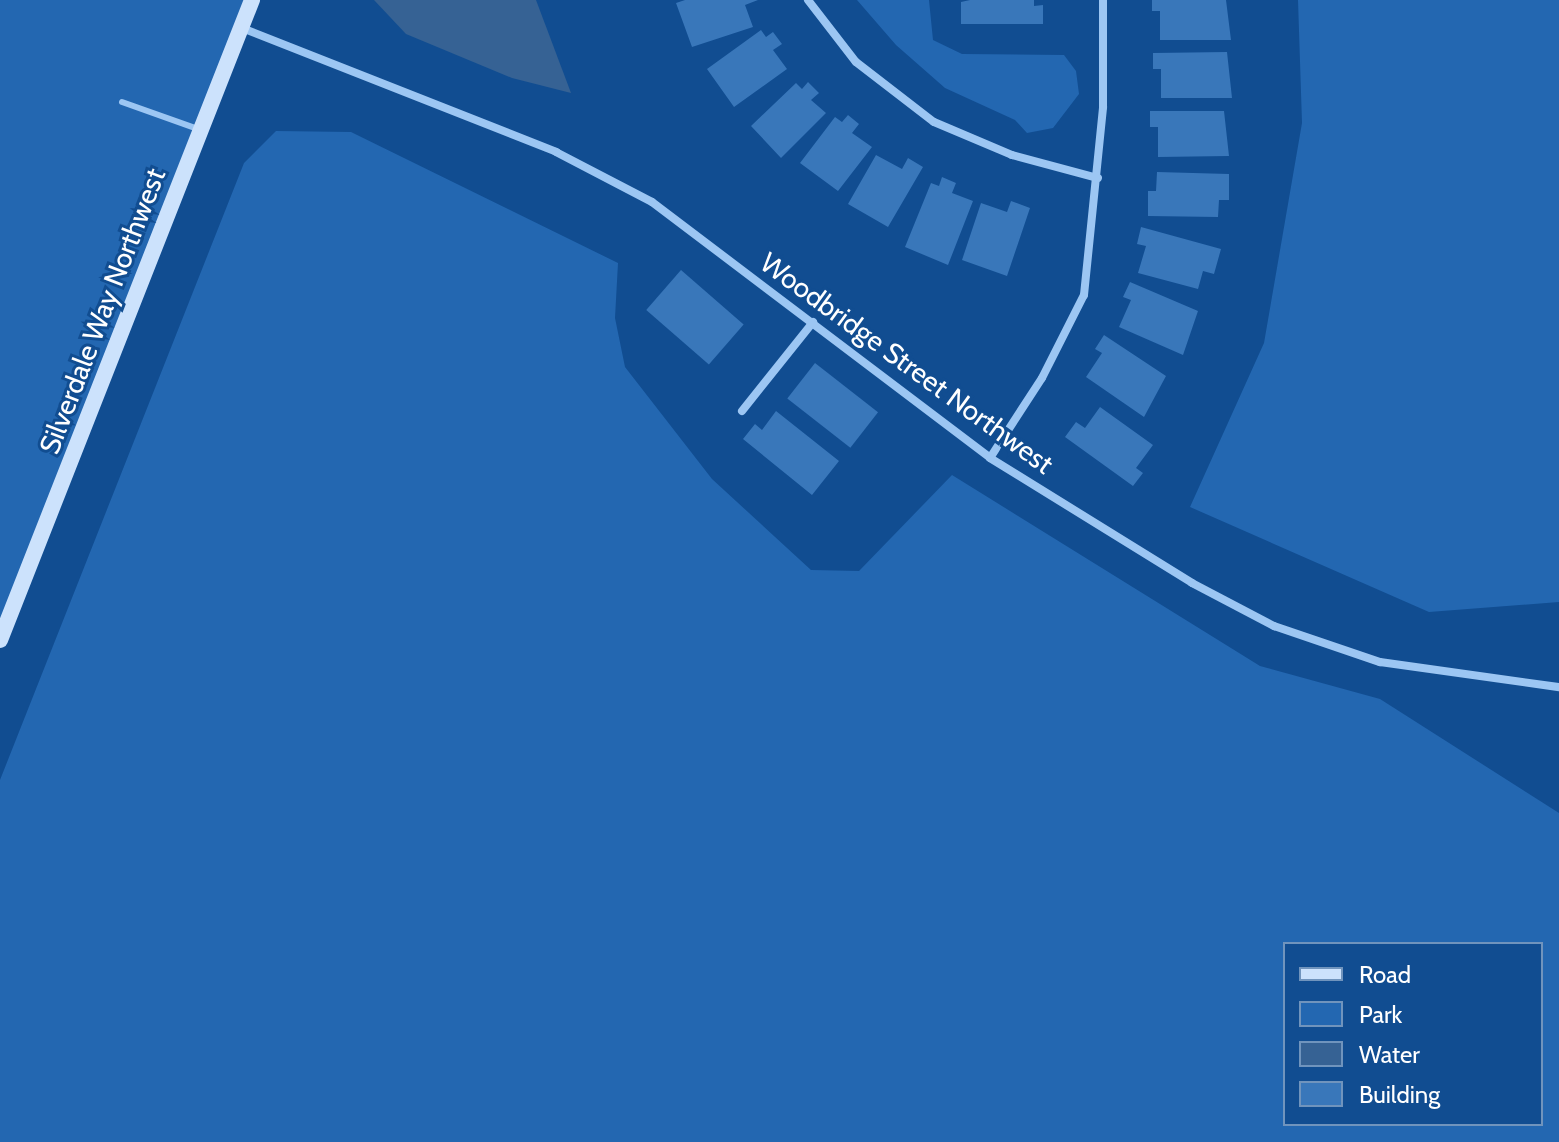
<!DOCTYPE html>
<html>
<head>
<meta charset="utf-8">
<style>
  body { margin:0 }
  #map { position:relative; width:1559px; height:1142px; overflow:hidden; background:#114d91; font-family:Cabin,sans-serif }
  div>[style] { position:absolute }
  .green>* { inset:0; background:#2367b1 }
  .water>* { inset:0; background:#366294 }
  .building>* { inset:0; background:#3977ba; transform-origin:0 0 }
  .lane>* { height:6px; margin:-3px; padding:0 3px; transform-origin:3px; border-radius:3px; background:#9cc6f3 }
  .street>* { height:8px; margin:-4px; padding:0 4px; transform-origin:4px; border-radius:4px; background:#9cc6f3 }
  .secondary>* { height:16px; margin:-8px; padding:0 8px; transform-origin:8px; border-radius:8px; background:#cce2fc }
  span { translate:-50% -50%; white-space:nowrap; text-align:center; line-height:1.15; -webkit-text-stroke:6px #114d91; paint-order:stroke }
  .street-label { font-size:28px; color:#fff }
  .legend { position:absolute; left:1283px; top:942px; width:260px; height:184px; box-sizing:border-box; background:#114d91; border:2px solid #7094bd; margin:0; padding:10px 14px; list-style:none; font-size:24px; color:#fff }
  .legend li { display:flex; align-items:center; gap:16px; height:40px }
  .legend b { width:40px; border:2px solid #7094bd }
</style>
</head>
<body>
<div id="map">
  <div class="green">
    <i style="clip-path:polygon(0 0,252px 0,0 640px)"></i>
    <i style="clip-path:polygon(857px 0,929px 0,933px 40px,962px 54px,1064px 55px,1076px 71px,1079px 94px,1053px 128px,1027px 133px,1015px 120px,945px 88px,896px 45px)"></i>
    <i style="clip-path:polygon(1298px 0,1559px 0,1559px 602px,1429px 612px,1190px 507px,1264px 343px,1302px 123px)"></i>
    <i style="clip-path:polygon(evenodd,276px 131px,351px 132px,618px 263px,615px 318px,625px 367px,712px 479px,811px 570px,859px 571px,952px 475px,1260px 666px,1380px 699px,1559px 813px,1559px 1142px,0 1142px,0 780px,244px 163px,276px 131px,1285px 944px,1541px 944px,1541px 1124px,1285px 1124px,1285px 944px)"></i>
  </div>
  <div class="water">
    <i style="clip-path:polygon(374px 0,536px 0,571px 93px,512px 78px,406px 34px)"></i>
  </div>
  <div class="building">
    <i style="clip-path:polygon(685px 0,758px 0,745px 5px,753px 27px,692px 47px,676px 3px)"></i>
    <i style="clip-path:polygon(970px 0,1034px 0,1034px 6px,1043px 5px,1043px 24px,961px 24px,961px 2px)"></i>
    <i style="clip-path:polygon(1152px 0,1226px 0,1231px 40px,1160px 40px,1160px 11px,1152px 11px)"></i>
    <i style="clip-path:polygon(761px 30px,766px 37px,773px 32px,782px 44px,773px 50px,787px 69px,734px 107px,707px 69px)"></i>
    <i style="clip-path:polygon(1227px 52px,1232px 98px,1161px 98px,1161px 69px,1153px 69px,1153px 53px)"></i>
    <i style="clip-path:polygon(808px 82px,819px 93px,811px 100px,826px 113px,781px 158px,751px 126px,796px 83px,802px 89px)"></i>
    <i style="clip-path:polygon(1150px 111px,1224px 111px,1229px 156px,1158px 157px,1158px 127px,1150px 127px)"></i>
    <i style="clip-path:polygon(848px 115px,859px 124px,852px 133px,872px 147px,838px 191px,800px 163px,835px 117px,842px 122px)"></i>
    <i style="clip-path:polygon(876px 155px,902px 169px,908px 158px,923px 167px,888px 227px,848px 204px)"></i>
    <i style="clip-path:polygon(1157px 172px,1229px 174px,1229px 200px,1219px 200px,1218px 217px,1148px 216px,1148px 191px,1156px 191px)"></i>
    <i style="clip-path:polygon(942px 177px,956px 183px,952px 193px,973px 201px,948px 265px,905px 247px,931px 183px,939px 186px)"></i>
    <i style="clip-path:polygon(1011px 201px,1030px 208px,1007px 276px,962px 260px,981px 203px,1007px 212px)"></i>
    <i style="clip-path:polygon(1141px 227px,1221px 249px,1214px 274px,1203px 271px,1198px 289px,1138px 273px,1146px 246px,1137px 244px)"></i>
    <i style="left:681px;top:270px;width:83px;height:53px;rotate:41deg"></i>
    <i style="clip-path:polygon(1130px 282px,1198px 311px,1183px 355px,1119px 327px,1131px 300px,1123px 297px)"></i>
    <i style="clip-path:polygon(1104px 335px,1166px 376px,1144px 417px,1086px 377px,1102px 353px,1095px 349px)"></i>
    <i style="left:815px;top:363px;width:80px;height:45px;rotate:38deg"></i>
    <i style="clip-path:polygon(1100px 407px,1153px 445px,1136px 468px,1143px 473px,1133px 486px,1065px 437px,1076px 422px,1085px 428px)"></i>
    <i style="clip-path:polygon(776px 411px,839px 461px,812px 495px,743px 439px,755px 424px,762px 430px)"></i>
  </div>
  <div class="lane">
    <i style="left:122px;top:102px;width:81px;rotate:19.6deg"></i>
  </div>
  <div class="street">
    <i style="left:808px;top:0;width:78px;rotate:52.3deg"></i>
    <i style="left:856px;top:62px;width:98px;rotate:37.6deg"></i>
    <i style="left:934px;top:122px;width:85px;rotate:22.9deg"></i>
    <i style="left:1012px;top:155px;width:89px;rotate:15deg"></i>
    <i style="left:242px;top:28px;width:338px;rotate:21.5deg"></i>
    <i style="left:556px;top:152px;width:108px;rotate:27.5deg"></i>
    <i style="left:652px;top:202px;width:424px;rotate:37.1deg"></i>
    <i style="left:990px;top:458px;width:238px;rotate:31.7deg"></i>
    <i style="left:1192px;top:583px;width:93px;rotate:27.7deg"></i>
    <i style="left:1274px;top:626px;width:112px;rotate:18.8deg"></i>
    <i style="left:1380px;top:662px;width:181px;rotate:8deg"></i>
    <i style="left:742px;top:411px;width:114px;rotate:-51.4deg"></i>
    <i style="left:990px;top:458px;width:95px;rotate:-57deg"></i>
    <i style="left:1042px;top:378px;width:93px;rotate:-63.2deg"></i>
    <i style="left:1084px;top:295px;width:189px;rotate:-84.2deg"></i>
    <i style="left:1103px;top:107px;width:107px;rotate:-90deg"></i>
  </div>
  <div class="secondary">
    <i style="left:0;top:640px;width:688px;rotate:-68.51deg"></i>
  </div>
  <div class="street-label">
    <span style="left:102px;top:311px;rotate:-69deg">Silverdale Way Northwest</span>
    <span style="left:907px;top:363px;rotate:36deg">Woodbridge Street Northwest</span>
  </div>
  <ul class="legend">
  <li><b style="height:10px;background:#cce2fc"></b>Road</li>
  <li><b style="height:22px;background:#2367b1"></b>Park</li>
  <li><b style="height:22px;background:#366294"></b>Water</li>
  <li><b style="height:22px;background:#3977ba"></b>Building</li>
  </ul>
</div>
</body>
</html>
